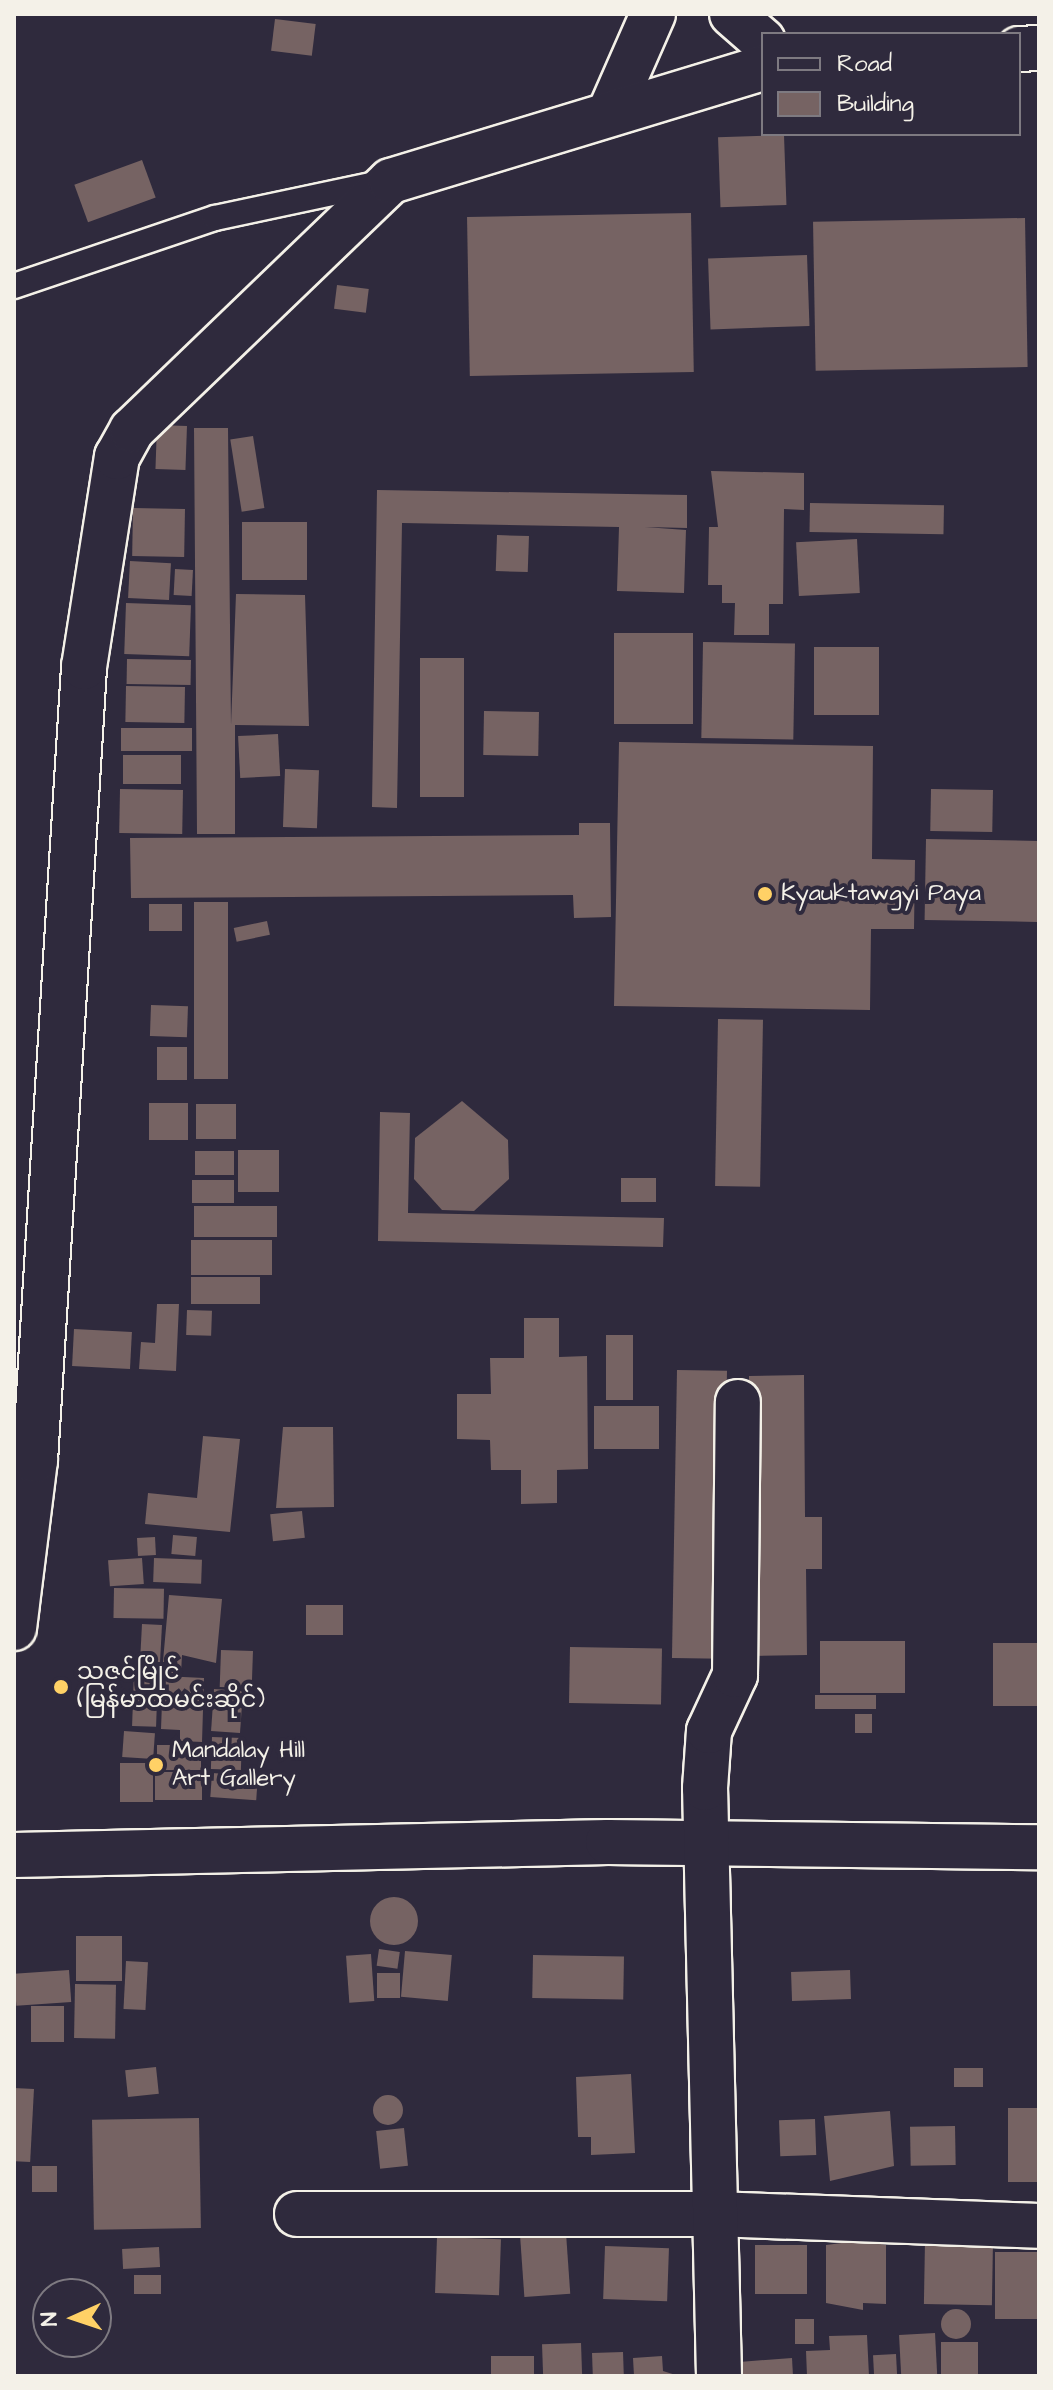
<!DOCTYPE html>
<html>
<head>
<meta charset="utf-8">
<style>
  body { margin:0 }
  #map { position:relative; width:1053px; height:2390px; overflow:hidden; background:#2f2a3d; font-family:"Architects Daughter","Noto Sans Myanmar",sans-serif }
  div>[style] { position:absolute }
  .building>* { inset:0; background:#766363; transform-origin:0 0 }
  .round { border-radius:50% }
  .roads { filter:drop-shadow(2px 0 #f4f1e8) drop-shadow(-2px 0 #f4f1e8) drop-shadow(0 2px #f4f1e8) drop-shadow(0 -2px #f4f1e8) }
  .service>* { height:24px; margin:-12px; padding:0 12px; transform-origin:12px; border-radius:12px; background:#2f2a3d }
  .minor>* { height:44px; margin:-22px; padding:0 22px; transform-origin:22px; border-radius:22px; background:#2f2a3d }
  .dots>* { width:22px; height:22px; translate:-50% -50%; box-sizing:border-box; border:4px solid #2f2a3d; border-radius:50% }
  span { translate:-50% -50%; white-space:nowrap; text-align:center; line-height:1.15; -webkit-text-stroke:8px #2f2a3d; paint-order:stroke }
  .poi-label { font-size:24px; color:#f4f1e8 }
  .left { translate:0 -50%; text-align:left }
  .frame { position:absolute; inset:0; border:16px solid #f4f1e8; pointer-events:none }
  .legend { position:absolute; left:761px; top:32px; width:260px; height:104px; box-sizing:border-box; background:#2f2a3d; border:2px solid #7e7a81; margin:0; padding:10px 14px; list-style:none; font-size:24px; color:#f4f1e8 }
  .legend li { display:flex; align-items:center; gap:16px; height:40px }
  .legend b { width:40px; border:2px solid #7e7a81 }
  .north { position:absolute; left:32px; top:2278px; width:80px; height:80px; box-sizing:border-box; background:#2f2a3d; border:2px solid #7e7a81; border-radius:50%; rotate:267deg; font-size:22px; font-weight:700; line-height:32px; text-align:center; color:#f4f1e8 }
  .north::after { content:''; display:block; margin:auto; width:28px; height:36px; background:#ffd166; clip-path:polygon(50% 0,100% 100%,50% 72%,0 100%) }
</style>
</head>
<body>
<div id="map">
  <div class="building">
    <i style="left:275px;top:19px;width:41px;height:32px;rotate:7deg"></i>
    <i style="left:784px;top:135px;width:70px;height:66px;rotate:88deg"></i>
    <i style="left:142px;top:160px;width:40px;height:72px;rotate:70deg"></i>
    <i style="left:691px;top:213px;width:159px;height:224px;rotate:89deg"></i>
    <i style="left:1025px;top:218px;width:149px;height:212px;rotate:89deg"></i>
    <i style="left:807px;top:255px;width:71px;height:99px;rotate:88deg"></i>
    <i style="left:337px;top:285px;width:32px;height:24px;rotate:7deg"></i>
    <i style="left:157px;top:425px;width:30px;height:44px;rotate:2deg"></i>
    <i style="clip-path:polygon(194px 428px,228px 428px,231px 725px,236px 594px,305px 595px,309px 726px,235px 725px,235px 834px,197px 834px)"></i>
    <i style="left:253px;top:436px;width:73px;height:23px;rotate:81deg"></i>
    <i style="clip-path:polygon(711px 471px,804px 473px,804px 510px,784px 509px,783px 604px,769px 604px,769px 635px,734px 635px,735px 603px,722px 603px,722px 585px,708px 585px,709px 527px,718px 527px)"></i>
    <i style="clip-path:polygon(377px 490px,687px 495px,687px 528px,645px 527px,686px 530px,684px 593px,617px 591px,619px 527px,402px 523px,397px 808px,372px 807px)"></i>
    <i style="left:810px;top:503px;width:134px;height:29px;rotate:1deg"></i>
    <i style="left:133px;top:508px;width:52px;height:48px;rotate:1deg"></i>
    <i style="left:242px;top:522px;width:65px;height:58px"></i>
    <i style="left:497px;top:535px;width:32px;height:36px;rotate:2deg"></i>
    <i style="left:857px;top:539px;width:54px;height:61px;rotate:87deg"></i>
    <i style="left:130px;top:561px;width:41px;height:37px;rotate:3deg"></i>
    <i style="left:175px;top:569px;width:18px;height:26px;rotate:3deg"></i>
    <i style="left:126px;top:603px;width:65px;height:51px;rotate:2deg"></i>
    <i style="left:614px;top:633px;width:79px;height:91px"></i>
    <i style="left:703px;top:642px;width:92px;height:96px;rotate:1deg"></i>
    <i style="left:814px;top:647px;width:65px;height:68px"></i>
    <i style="left:420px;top:658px;width:44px;height:139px"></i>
    <i style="left:127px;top:659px;width:64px;height:25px;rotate:1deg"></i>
    <i style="left:126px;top:686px;width:59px;height:36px;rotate:1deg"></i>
    <i style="left:484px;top:711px;width:55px;height:44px;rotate:1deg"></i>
    <i style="left:121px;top:728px;width:71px;height:23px"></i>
    <i style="left:278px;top:734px;width:42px;height:40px;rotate:87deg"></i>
    <i style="clip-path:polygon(619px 742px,873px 746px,872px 859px,915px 860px,914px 929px,871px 929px,870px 1010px,614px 1006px)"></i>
    <i style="left:123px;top:755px;width:58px;height:29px"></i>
    <i style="left:285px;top:769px;width:34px;height:58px;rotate:2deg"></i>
    <i style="left:120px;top:789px;width:63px;height:44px;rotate:1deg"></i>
    <i style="left:931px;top:789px;width:62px;height:42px;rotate:1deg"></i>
    <i style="clip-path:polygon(579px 823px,610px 823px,611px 917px,574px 918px,573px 895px,131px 898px,130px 838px,579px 835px)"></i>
    <i style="left:926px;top:839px;width:113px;height:81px;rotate:1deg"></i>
    <i style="left:194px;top:902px;width:34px;height:177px"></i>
    <i style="left:182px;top:904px;width:27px;height:33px;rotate:90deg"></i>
    <i style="left:267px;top:921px;width:14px;height:34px;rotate:78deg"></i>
    <i style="left:151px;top:1005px;width:37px;height:31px;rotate:2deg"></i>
    <i style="left:718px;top:1019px;width:45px;height:167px;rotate:1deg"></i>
    <i style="left:157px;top:1047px;width:30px;height:33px"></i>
    <i style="clip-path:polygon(462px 1101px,508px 1140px,509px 1179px,474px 1211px,442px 1210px,414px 1179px,415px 1138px)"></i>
    <i style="left:149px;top:1103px;width:39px;height:37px"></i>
    <i style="left:196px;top:1104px;width:40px;height:35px"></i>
    <i style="clip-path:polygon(380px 1112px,410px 1113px,408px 1213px,664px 1218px,663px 1247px,378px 1241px)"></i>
    <i style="left:279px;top:1150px;width:42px;height:41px;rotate:90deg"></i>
    <i style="left:195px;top:1151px;width:39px;height:24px"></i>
    <i style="left:621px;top:1178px;width:35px;height:24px"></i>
    <i style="left:192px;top:1180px;width:42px;height:23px"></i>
    <i style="left:194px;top:1206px;width:83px;height:31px"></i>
    <i style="left:191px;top:1240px;width:81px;height:35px"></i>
    <i style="left:191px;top:1277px;width:69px;height:27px"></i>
    <i style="clip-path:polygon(157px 1304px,179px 1304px,176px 1371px,139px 1369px,141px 1342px,155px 1343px)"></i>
    <i style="left:187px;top:1310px;width:25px;height:25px;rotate:2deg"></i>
    <i style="clip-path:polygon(524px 1318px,559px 1318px,559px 1357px,587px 1356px,588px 1469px,557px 1470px,557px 1503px,521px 1504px,521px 1470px,491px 1470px,490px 1440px,457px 1439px,457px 1394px,491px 1394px,490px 1358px,524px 1358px)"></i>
    <i style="left:74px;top:1329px;width:58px;height:37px;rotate:3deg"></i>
    <i style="left:606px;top:1335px;width:27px;height:65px"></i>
    <i style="left:677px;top:1370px;width:50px;height:288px;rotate:1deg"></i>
    <i style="clip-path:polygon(804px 1375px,805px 1517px,822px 1517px,822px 1569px,806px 1569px,807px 1655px,752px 1656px,749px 1376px)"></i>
    <i style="left:659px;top:1406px;width:43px;height:65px;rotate:90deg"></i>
    <i style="clip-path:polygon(283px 1427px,333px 1427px,334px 1507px,276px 1508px)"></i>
    <i style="clip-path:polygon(203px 1436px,240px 1439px,230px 1532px,145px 1524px,148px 1493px,197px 1498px)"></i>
    <i style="left:302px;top:1511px;width:27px;height:32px;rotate:84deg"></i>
    <i style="left:173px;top:1535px;width:24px;height:19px;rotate:5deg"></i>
    <i style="left:155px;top:1537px;width:18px;height:18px;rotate:87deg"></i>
    <i style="left:142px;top:1558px;width:26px;height:34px;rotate:86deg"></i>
    <i style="left:154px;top:1558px;width:48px;height:24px;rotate:2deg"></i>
    <i style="left:114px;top:1588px;width:50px;height:30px;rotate:1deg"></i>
    <i style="clip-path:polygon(169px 1595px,222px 1599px,216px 1663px,182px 1655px,181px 1674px,162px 1672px)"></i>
    <i style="left:306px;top:1605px;width:37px;height:30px"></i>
    <i style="left:142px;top:1624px;width:20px;height:43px;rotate:3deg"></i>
    <i style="left:820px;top:1641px;width:85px;height:52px"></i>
    <i style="left:1039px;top:1643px;width:63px;height:46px;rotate:90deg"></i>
    <i style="left:570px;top:1647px;width:92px;height:56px;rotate:1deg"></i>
    <i style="left:221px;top:1650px;width:32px;height:37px;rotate:2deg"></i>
    <i style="left:134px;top:1671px;width:24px;height:55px;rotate:2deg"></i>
    <i style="clip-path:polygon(163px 1676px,204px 1678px,202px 1742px,180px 1741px,180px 1730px,161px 1729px)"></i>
    <i style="left:214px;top:1689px;width:29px;height:42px;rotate:4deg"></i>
    <i style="left:876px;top:1695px;width:14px;height:61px;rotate:90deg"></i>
    <i style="left:855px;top:1714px;width:17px;height:19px"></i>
    <i style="left:124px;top:1731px;width:31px;height:26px;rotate:4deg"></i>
    <i style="left:212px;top:1737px;width:30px;height:32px;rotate:2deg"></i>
    <i style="left:157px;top:1745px;width:44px;height:25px"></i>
    <i style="left:120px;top:1763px;width:33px;height:39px"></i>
    <i style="left:155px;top:1772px;width:47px;height:28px"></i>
    <i style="left:212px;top:1773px;width:46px;height:24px;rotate:4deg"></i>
    <i class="round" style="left:370px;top:1897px;width:48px;height:48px"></i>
    <i style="left:76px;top:1936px;width:46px;height:45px"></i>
    <i style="left:379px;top:1949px;width:21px;height:17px;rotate:8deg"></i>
    <i style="left:405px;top:1951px;width:47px;height:46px;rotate:5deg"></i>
    <i style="left:371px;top:1954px;width:47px;height:25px;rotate:86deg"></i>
    <i style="left:533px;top:1955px;width:91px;height:43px;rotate:1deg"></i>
    <i style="left:126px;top:1961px;width:22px;height:48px;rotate:3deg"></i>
    <i style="left:69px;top:1970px;width:32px;height:55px;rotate:86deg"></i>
    <i style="left:850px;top:1970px;width:29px;height:59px;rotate:88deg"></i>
    <i style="left:377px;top:1973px;width:23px;height:25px"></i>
    <i style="left:75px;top:1984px;width:41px;height:54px;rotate:1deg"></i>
    <i style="left:31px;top:2006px;width:33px;height:36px"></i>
    <i style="left:156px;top:2067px;width:27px;height:31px;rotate:84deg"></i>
    <i style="left:954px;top:2068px;width:29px;height:19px"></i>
    <i style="clip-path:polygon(631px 2074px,635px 2153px,591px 2155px,591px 2137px,578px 2137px,576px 2077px)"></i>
    <i style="left:14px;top:2088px;width:20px;height:73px;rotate:3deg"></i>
    <i class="round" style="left:373px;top:2095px;width:30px;height:30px"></i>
    <i style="left:1008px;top:2108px;width:31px;height:74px"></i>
    <i style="clip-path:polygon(890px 2111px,894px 2166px,830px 2181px,824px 2116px)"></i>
    <i style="left:199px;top:2118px;width:110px;height:107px;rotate:89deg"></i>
    <i style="left:815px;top:2119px;width:36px;height:36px;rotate:88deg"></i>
    <i style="left:955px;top:2126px;width:39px;height:45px;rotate:89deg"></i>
    <i style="left:404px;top:2128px;width:38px;height:28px;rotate:84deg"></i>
    <i style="left:32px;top:2166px;width:25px;height:26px"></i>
    <i style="left:566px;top:2233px;width:61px;height:46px;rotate:86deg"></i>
    <i style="left:437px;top:2237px;width:64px;height:56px;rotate:2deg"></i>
    <i style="clip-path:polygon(865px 2240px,886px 2245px,886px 2304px,863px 2303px,863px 2310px,826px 2303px,826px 2245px)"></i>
    <i style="left:925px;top:2241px;width:68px;height:63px;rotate:1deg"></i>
    <i style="left:755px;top:2245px;width:52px;height:49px"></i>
    <i style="left:605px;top:2246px;width:64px;height:53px;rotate:2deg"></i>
    <i style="left:159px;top:2247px;width:20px;height:37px;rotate:87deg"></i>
    <i style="left:995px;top:2252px;width:44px;height:67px"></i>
    <i style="left:134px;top:2275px;width:27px;height:19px"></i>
    <i class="round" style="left:941px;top:2309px;width:30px;height:30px"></i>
    <i style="left:795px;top:2319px;width:19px;height:25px"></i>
    <i style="left:935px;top:2333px;width:43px;height:36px;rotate:87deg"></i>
    <i style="clip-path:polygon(867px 2335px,869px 2376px,807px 2376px,806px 2351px,830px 2350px,829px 2336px)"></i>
    <i style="left:941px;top:2342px;width:37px;height:34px"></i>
    <i style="left:581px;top:2343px;width:33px;height:39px;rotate:88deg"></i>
    <i style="left:623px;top:2352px;width:24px;height:31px;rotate:88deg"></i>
    <i style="left:896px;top:2354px;width:22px;height:23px;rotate:87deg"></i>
    <i style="left:534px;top:2356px;width:20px;height:43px;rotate:90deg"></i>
    <i style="clip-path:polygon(662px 2356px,663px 2371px,679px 2376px,634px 2376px,633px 2358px)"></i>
    <i style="clip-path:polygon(792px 2358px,793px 2376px,740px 2376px,739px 2362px)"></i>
  </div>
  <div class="roads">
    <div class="service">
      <i style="left:14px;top:286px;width:212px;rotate:-18.7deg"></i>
      <i style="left:215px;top:218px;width:169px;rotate:-12deg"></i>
    </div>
    <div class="minor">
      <i style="left:732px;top:14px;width:41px;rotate:41.1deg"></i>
      <i style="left:1019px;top:49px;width:20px;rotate:-3deg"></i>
      <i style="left:610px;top:112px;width:107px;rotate:-66.3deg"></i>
      <i style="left:14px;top:1628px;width:169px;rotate:-82.9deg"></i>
      <i style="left:35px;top:1460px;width:795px;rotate:-86.46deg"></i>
      <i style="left:84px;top:667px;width:213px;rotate:-81.1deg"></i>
      <i style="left:117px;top:457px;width:31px;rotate:-61deg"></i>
      <i style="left:132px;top:430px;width:359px;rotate:-43.9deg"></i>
      <i style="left:391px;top:181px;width:389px;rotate:-16.9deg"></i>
      <i style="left:14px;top:1855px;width:594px;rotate:-1.25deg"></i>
      <i style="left:608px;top:1842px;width:431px;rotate:0.7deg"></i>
      <i style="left:297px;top:2214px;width:418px"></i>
      <i style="left:715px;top:2214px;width:324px;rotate:2.1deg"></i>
      <i style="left:719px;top:2376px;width:588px;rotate:-91.36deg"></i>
      <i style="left:705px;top:1788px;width:57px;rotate:-86deg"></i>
      <i style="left:709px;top:1731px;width:62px;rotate:-65.1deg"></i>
      <i style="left:735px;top:1675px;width:273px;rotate:-89.4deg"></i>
    </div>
  </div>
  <div class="dots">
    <i style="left:765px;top:894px;background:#ffd166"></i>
    <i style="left:61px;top:1687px;background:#ffd166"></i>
    <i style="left:156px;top:1765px;background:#ffd166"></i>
  </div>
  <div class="poi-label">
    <span class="left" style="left:781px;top:894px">Kyauktawgyi Paya</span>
    <span class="left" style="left:77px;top:1687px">သဇင်မြိုင်<br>(မြန်မာထမင်းဆိုင်)</span>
    <span class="left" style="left:172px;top:1765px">Mandalay Hill<br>Art Gallery</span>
  </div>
  <div class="frame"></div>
  <ul class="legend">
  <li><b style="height:10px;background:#2f2a3d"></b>Road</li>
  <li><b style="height:22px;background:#766363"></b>Building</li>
  </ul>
  <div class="north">N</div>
</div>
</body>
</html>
